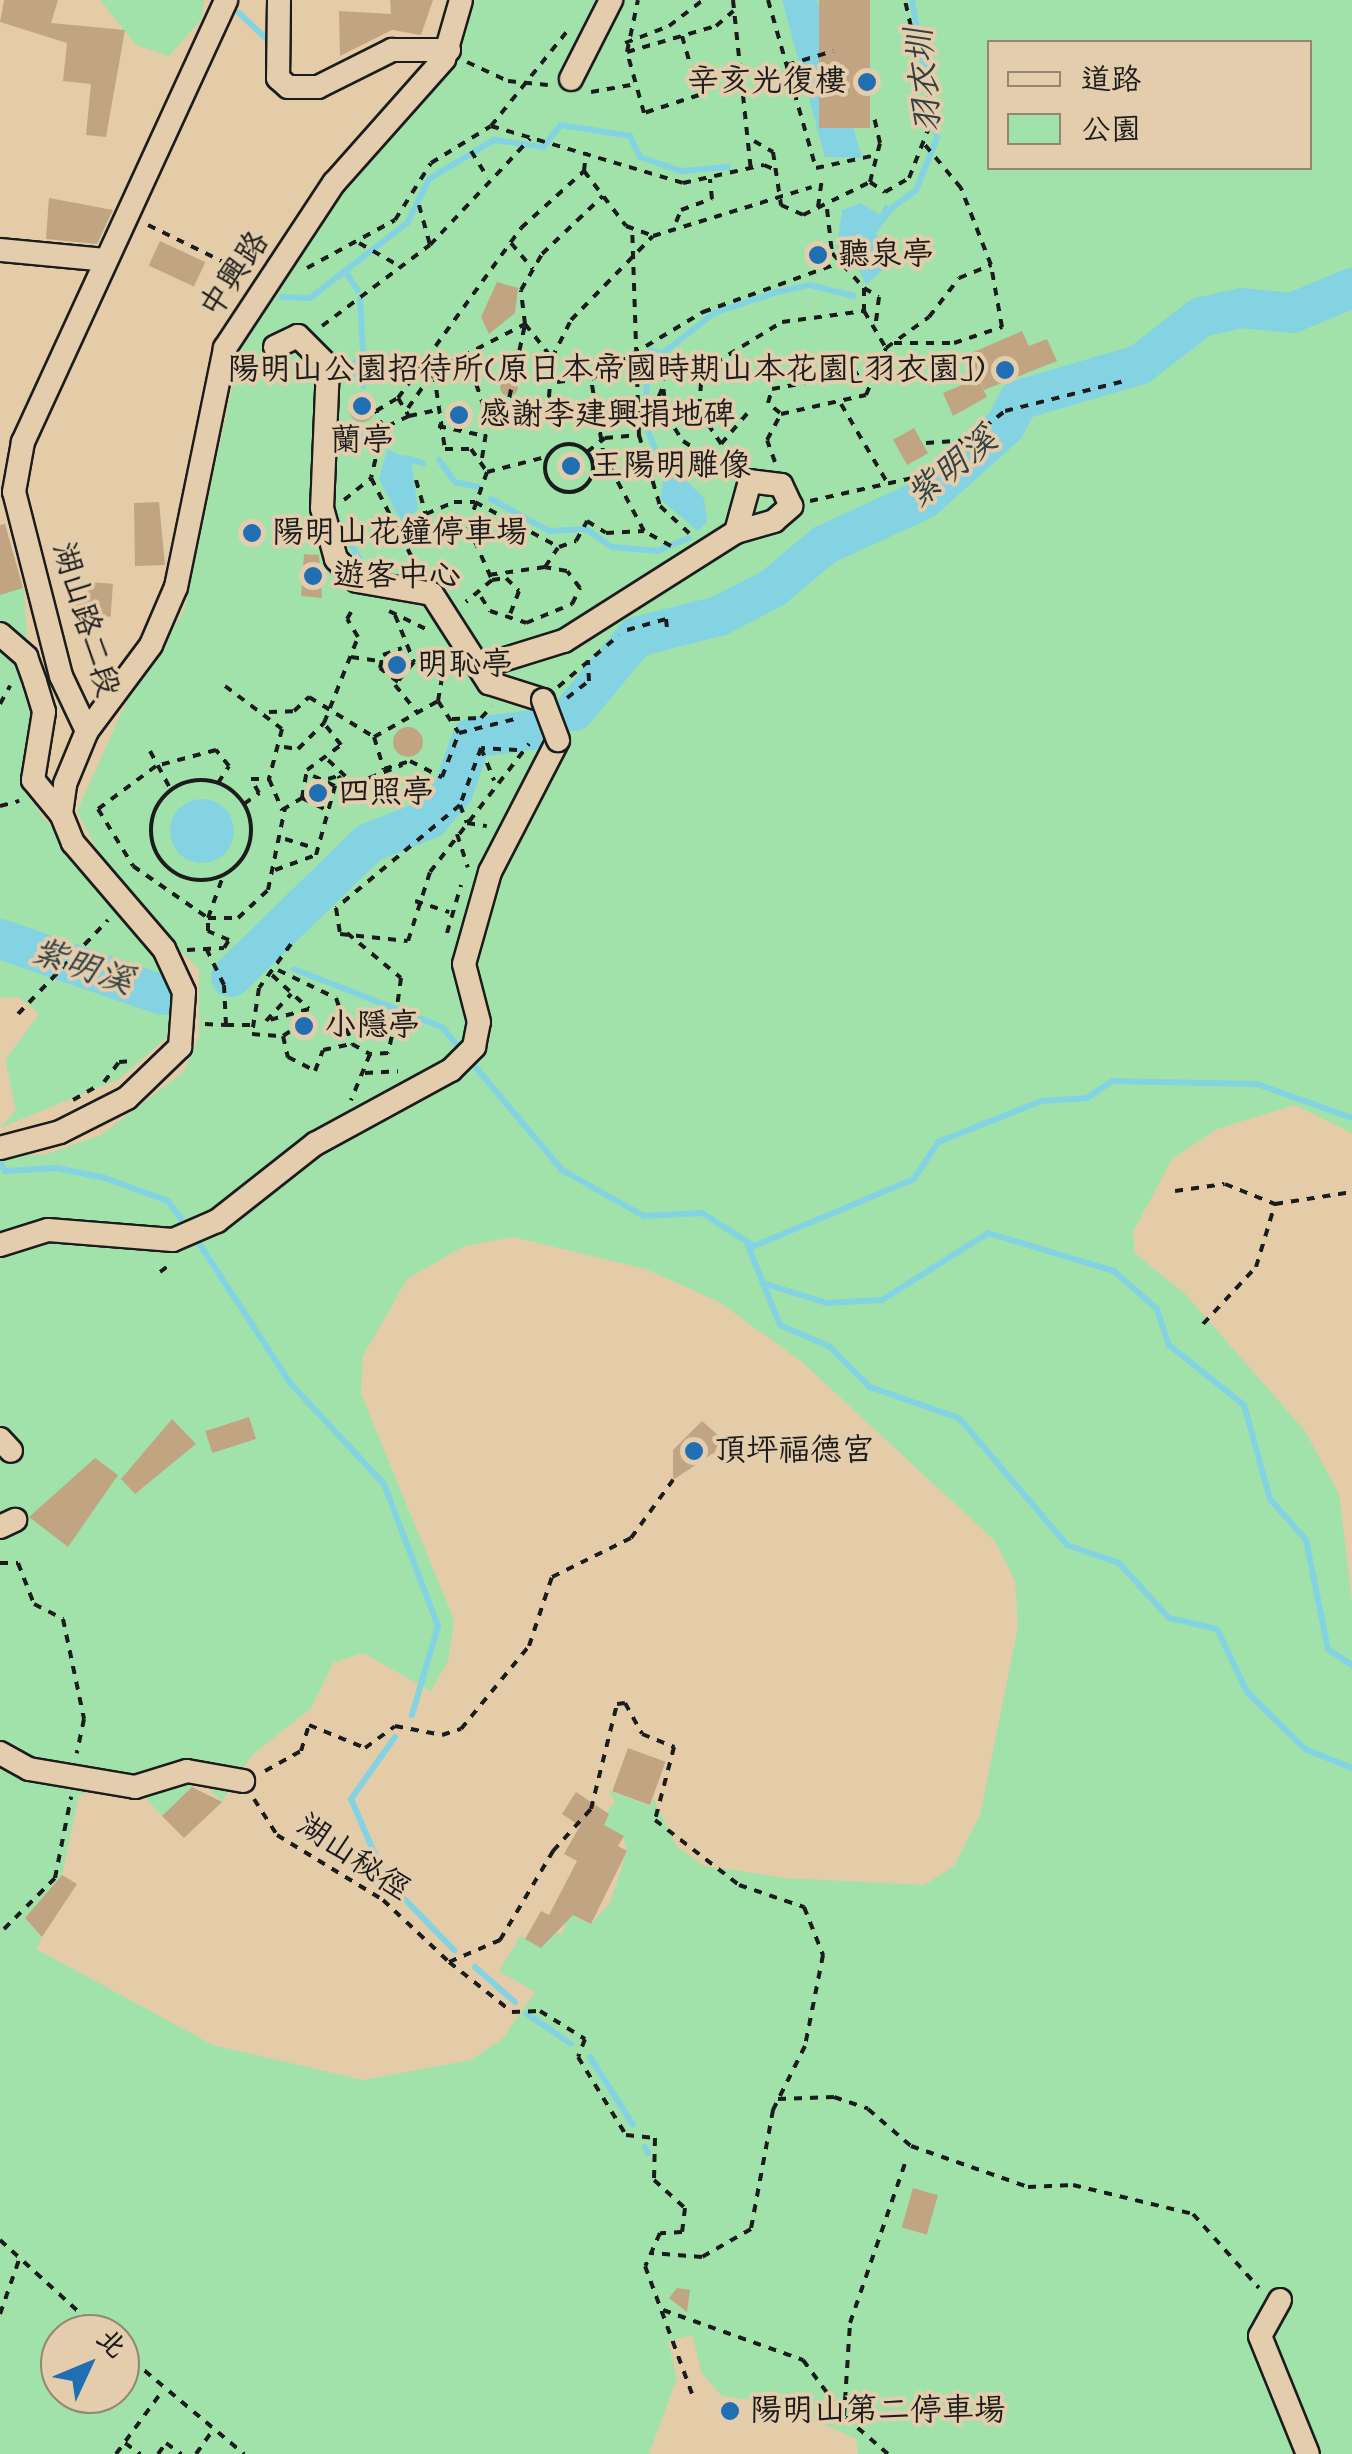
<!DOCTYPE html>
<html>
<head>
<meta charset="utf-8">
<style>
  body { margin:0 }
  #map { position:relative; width:1352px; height:2454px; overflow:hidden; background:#e4cca9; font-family:Mynerve,"LXGW WenKai TC",sans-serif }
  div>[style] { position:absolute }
  .green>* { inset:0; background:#a1e2ab }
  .water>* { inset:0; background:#84d3e2 }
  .round { border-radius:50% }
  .stream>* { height:6px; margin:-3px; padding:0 3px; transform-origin:3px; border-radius:3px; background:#84d3e2 }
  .river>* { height:40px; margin:-20px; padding:0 20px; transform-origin:20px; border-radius:20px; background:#84d3e2 }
  .building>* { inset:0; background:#c1a582; transform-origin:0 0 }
  .path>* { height:4px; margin-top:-2px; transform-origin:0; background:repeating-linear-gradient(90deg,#1c1c1c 0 8px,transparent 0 16px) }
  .path>.ring { margin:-2px; padding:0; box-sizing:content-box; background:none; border:4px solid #1c1c1c; border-radius:50% }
  .roads { filter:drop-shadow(2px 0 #1c1c1c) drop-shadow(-2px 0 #1c1c1c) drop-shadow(0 2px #1c1c1c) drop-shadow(0 -2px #1c1c1c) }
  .minor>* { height:22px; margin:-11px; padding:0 11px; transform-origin:11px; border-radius:11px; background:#e3cdac }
  .bridges { filter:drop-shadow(2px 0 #1c1c1c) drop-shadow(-2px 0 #1c1c1c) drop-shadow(0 2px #1c1c1c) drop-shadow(0 -2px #1c1c1c) }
  .minor-bridge>* { height:22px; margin:-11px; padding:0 11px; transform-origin:11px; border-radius:11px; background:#e3cdac }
  .dots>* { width:28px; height:28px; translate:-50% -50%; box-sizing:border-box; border:5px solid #e3cdac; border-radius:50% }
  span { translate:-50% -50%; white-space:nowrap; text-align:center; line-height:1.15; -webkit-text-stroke:8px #e3cdac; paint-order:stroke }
  .poi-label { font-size:32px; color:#1c1c1c }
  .right { translate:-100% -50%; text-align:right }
  .left { translate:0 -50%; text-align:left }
  .street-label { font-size:32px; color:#1c1c1c }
  .water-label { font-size:35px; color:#314144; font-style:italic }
  .legend { position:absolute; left:987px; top:40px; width:325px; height:130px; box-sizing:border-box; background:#e3cdac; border:2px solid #938672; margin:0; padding:12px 18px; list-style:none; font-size:30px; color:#1c1c1c }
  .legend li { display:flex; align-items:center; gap:20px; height:50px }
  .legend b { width:50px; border:2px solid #938672 }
  .north { position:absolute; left:40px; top:2314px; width:100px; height:100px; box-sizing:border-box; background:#e3cdac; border:2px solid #938672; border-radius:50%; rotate:46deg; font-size:28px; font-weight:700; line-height:40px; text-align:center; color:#1c1c1c }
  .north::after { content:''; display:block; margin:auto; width:35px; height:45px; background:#1f6fb2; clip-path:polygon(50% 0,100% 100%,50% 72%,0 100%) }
</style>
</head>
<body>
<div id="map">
  <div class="green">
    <i style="clip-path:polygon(100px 0,204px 0,201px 20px,169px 56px,136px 45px)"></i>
    <i style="clip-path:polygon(evenodd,471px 0,1352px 0,1352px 1133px,1295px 1105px,1217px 1129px,1172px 1159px,1133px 1232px,1135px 1253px,1186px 1295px,1305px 1431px,1339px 1494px,1352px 1601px,1352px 2454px,858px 2454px,856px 2439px,780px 2404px,722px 2396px,702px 2374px,692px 2335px,668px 2341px,677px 2378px,649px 2454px,0 2454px,0 1157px,47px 1154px,101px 1135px,183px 1072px,199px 1037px,199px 970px,107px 870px,77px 811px,132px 689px,184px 611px,241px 344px,361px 160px,455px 65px,471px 0,989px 42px,1310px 42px,1310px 168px,989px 168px,989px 42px,471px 0,513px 1237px,646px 1269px,719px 1302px,801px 1361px,995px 1541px,1015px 1581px,1018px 1627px,980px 1815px,954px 1866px,924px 1885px,786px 1878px,704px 1866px,677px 1847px,653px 1798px,650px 1806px,608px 1790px,615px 1802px,599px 1822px,623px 1836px,627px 1851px,610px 1903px,591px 1924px,554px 1905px,551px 1916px,566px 1926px,561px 1935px,551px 1930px,541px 1947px,520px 1936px,499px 1971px,535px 1992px,502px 2039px,471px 2060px,363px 2080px,213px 2045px,36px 1949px,42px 1937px,25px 1918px,62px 1875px,79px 1796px,125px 1776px,162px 1816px,201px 1779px,222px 1802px,251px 1756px,311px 1708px,333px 1663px,363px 1653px,431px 1691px,448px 1661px,454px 1620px,361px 1394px,363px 1356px,407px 1279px,464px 1246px,513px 1237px,471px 0,60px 2334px,120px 2334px,120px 2394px,60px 2394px,60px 2334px)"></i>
    <i style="clip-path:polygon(24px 588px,36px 808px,160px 960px,176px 1007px,166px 1038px,119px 1079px,0 1128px,16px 1110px,5px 1060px,39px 1014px,19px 997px,0 998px,0 593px)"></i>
  </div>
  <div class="water">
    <i style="clip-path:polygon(782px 0,817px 0,862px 158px,825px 157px)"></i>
    <i style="clip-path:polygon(861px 203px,880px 215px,885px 204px,894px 210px,876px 233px,886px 267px,866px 285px,856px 262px,836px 251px,842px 210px)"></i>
    <i style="clip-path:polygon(387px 449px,411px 460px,418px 509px,402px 523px,379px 479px)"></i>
    <i style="clip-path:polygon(665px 459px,704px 498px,707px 522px,698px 531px,661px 500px)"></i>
    <i class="round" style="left:170px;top:799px;width:64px;height:64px"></i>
  </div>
  <div class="stream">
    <i style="left:239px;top:13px;width:44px;rotate:43.2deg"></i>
    <i style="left:886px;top:212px;width:37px;rotate:-36deg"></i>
    <i style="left:916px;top:190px;width:56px;rotate:-68deg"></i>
    <i style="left:937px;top:138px;width:140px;rotate:-100.3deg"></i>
    <i style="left:345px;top:271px;width:23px;rotate:56deg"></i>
    <i style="left:282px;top:297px;width:28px;rotate:2deg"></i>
    <i style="left:310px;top:298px;width:123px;rotate:-37.7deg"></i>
    <i style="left:407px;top:223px;width:49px;rotate:-63.4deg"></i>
    <i style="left:429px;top:179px;width:76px;rotate:-31deg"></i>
    <i style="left:494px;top:140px;width:49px;rotate:8.1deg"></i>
    <i style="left:543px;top:147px;width:28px;rotate:-51deg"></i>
    <i style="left:561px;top:125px;width:70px;rotate:9.1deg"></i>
    <i style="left:630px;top:136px;width:23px;rotate:65deg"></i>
    <i style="left:640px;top:157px;width:43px;rotate:18.9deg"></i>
    <i style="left:681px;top:171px;width:47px;rotate:-4.9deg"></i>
    <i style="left:351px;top:365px;width:24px;rotate:60deg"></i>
    <i style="left:336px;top:386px;width:43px;rotate:-50.7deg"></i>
    <i style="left:363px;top:353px;width:54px;rotate:-93.2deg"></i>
    <i style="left:332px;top:423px;width:46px;rotate:24.3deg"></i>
    <i style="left:405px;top:458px;width:19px;rotate:16deg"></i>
    <i style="left:439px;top:460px;width:27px;rotate:54deg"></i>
    <i style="left:455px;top:482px;width:24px;rotate:12deg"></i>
    <i style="left:662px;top:466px;width:51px;rotate:-112deg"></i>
    <i style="left:643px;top:419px;width:69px;rotate:-83.4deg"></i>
    <i style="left:651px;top:350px;width:12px;rotate:20deg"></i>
    <i style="left:662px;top:354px;width:66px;rotate:-38.3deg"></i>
    <i style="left:714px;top:313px;width:66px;rotate:-18.4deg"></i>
    <i style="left:777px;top:292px;width:34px;rotate:-12deg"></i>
    <i style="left:810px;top:285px;width:45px;rotate:14deg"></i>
    <i style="left:491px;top:499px;width:66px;rotate:28.9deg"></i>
    <i style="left:549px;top:531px;width:37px;rotate:-3deg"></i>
    <i style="left:586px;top:529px;width:32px;rotate:35deg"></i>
    <i style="left:612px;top:547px;width:46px;rotate:5deg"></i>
    <i style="left:658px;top:551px;width:33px;rotate:-23deg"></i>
    <i style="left:336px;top:519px;width:57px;rotate:59.4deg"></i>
    <i style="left:365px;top:568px;width:21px;rotate:8deg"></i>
    <i style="left:263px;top:955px;width:7px;rotate:27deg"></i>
    <i style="left:294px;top:969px;width:159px;rotate:21.4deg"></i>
    <i style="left:442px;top:1027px;width:187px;rotate:50deg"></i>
    <i style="left:562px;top:1170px;width:94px;rotate:29.3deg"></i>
    <i style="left:644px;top:1216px;width:58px;rotate:-3deg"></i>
    <i style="left:702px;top:1213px;width:62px;rotate:32.4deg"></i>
    <i style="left:754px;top:1246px;width:173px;rotate:-22.7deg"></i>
    <i style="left:914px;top:1179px;width:44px;rotate:-57deg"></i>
    <i style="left:938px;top:1142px;width:111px;rotate:-21.7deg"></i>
    <i style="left:1041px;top:1101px;width:46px;rotate:-3.7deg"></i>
    <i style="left:1087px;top:1098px;width:30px;rotate:-34deg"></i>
    <i style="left:1112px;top:1081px;width:145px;rotate:1.2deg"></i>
    <i style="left:1257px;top:1084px;width:101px;rotate:19.7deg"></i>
    <i style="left:0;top:1162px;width:10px;rotate:61deg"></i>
    <i style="left:5px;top:1171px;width:52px;rotate:-3.3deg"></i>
    <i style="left:57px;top:1168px;width:49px;rotate:11.8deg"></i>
    <i style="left:105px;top:1178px;width:67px;rotate:20.1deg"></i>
    <i style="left:168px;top:1201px;width:32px;rotate:54deg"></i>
    <i style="left:195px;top:1237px;width:176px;rotate:56.9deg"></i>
    <i style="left:291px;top:1384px;width:137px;rotate:47.1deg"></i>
    <i style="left:384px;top:1484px;width:152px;rotate:69.2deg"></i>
    <i style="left:438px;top:1626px;width:93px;rotate:106.3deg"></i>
    <i style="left:746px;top:1241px;width:91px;rotate:68deg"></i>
    <i style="left:780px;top:1325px;width:55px;rotate:23.7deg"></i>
    <i style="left:830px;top:1347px;width:57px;rotate:45deg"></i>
    <i style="left:870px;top:1387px;width:94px;rotate:19.2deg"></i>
    <i style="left:959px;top:1418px;width:167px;rotate:49.6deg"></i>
    <i style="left:1067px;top:1545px;width:55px;rotate:19.1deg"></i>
    <i style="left:1119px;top:1563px;width:74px;rotate:47.7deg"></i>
    <i style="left:1169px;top:1618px;width:49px;rotate:12.9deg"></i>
    <i style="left:1217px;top:1629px;width:70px;rotate:64.5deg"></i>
    <i style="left:1247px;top:1692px;width:81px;rotate:44.5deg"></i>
    <i style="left:1305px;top:1749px;width:51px;rotate:22deg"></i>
    <i style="left:766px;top:1284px;width:64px;rotate:17.3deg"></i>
    <i style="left:827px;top:1303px;width:55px;rotate:-3.1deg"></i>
    <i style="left:882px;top:1300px;width:125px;rotate:-32.3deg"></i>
    <i style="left:988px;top:1233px;width:132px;rotate:16.8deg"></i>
    <i style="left:1114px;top:1271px;width:57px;rotate:41.5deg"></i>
    <i style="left:1157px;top:1309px;width:38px;rotate:72deg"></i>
    <i style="left:1169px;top:1345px;width:96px;rotate:38.7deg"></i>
    <i style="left:1244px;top:1405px;width:98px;rotate:74.5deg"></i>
    <i style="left:1270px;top:1499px;width:55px;rotate:48.7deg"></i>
    <i style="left:1306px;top:1540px;width:111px;rotate:78.6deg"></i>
    <i style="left:1328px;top:1649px;width:29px;rotate:34deg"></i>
    <i style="left:395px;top:1737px;width:76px;rotate:125.4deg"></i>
    <i style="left:351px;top:1799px;width:88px;rotate:66.6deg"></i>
    <i style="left:386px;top:1880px;width:98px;rotate:45.8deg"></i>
    <i style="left:475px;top:1967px;width:53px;rotate:41.2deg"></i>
    <i style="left:527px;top:2014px;width:53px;rotate:34.3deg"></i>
    <i style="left:590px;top:2057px;width:80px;rotate:57.7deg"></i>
    <i style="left:645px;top:2147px;width:7px;rotate:63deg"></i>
  </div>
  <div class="river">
    <i style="left:574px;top:711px;width:97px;rotate:-50deg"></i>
    <i style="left:636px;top:637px;width:86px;rotate:-14.2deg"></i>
    <i style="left:719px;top:616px;width:61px;rotate:-27.4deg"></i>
    <i style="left:773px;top:588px;width:67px;rotate:-40.1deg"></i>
    <i style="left:824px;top:545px;width:110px;rotate:-24.7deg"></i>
    <i style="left:924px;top:499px;width:109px;rotate:-42deg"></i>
    <i style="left:1005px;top:426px;width:30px;rotate:-62deg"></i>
    <i style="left:1019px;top:400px;width:125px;rotate:-16.3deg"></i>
    <i style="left:1139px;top:365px;width:78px;rotate:-37.7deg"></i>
    <i style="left:1201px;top:317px;width:42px;rotate:-12.4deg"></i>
    <i style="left:1242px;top:308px;width:50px;rotate:5.7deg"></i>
    <i style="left:1292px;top:313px;width:65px;rotate:-22.6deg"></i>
    <i style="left:0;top:939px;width:172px;rotate:19deg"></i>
    <i style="left:231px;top:977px;width:192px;rotate:-44.2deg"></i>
    <i style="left:369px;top:843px;width:65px;rotate:-21.8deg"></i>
    <i style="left:429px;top:819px;width:37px;rotate:-49deg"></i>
    <i style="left:453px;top:791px;width:56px;rotate:-70.3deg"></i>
    <i style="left:472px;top:738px;width:67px;rotate:-7.8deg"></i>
  </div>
  <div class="building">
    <i style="clip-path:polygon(4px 0,58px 0,51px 23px,125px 30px,106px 137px,86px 135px,91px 84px,63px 81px,67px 43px,0 22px)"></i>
    <i style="clip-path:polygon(390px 0,433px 0,421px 35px,392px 30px,340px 56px,339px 11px,391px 14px)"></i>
    <i style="left:819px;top:0;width:51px;height:128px"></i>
    <i style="clip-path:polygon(49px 198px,113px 210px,97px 244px,46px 239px)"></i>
    <i style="left:160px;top:241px;width:50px;height:27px;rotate:25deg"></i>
    <i class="round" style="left:809px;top:246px;width:18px;height:18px"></i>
    <i style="clip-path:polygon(497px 282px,518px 288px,515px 313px,489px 334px,481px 317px)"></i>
    <i style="clip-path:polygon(1022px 331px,1029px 346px,1047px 339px,1057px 361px,984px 390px,969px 354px)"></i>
    <i class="round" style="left:500px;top:378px;width:18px;height:18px"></i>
    <i style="clip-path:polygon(978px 378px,987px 397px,953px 416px,943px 393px)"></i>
    <i class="round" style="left:349px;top:396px;width:26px;height:26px"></i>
    <i style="left:914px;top:428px;width:29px;height:24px;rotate:61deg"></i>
    <i style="clip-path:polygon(159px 502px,165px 565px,135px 566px,134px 503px)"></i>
    <i style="clip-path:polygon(5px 524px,23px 588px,0 595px,0 525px)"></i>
    <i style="clip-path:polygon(304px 554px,319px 555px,322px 598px,301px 596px)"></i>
    <i style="left:74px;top:581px;width:39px;height:33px;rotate:4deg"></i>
    <i class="round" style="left:383px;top:651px;width:28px;height:28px"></i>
    <i class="round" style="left:393px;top:727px;width:30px;height:30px"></i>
    <i class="round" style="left:305px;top:780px;width:26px;height:26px"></i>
    <i style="clip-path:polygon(310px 1016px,313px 1028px,302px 1035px,295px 1025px)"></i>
    <i style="left:249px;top:1417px;width:23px;height:46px;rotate:72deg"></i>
    <i style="clip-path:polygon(172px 1419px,196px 1444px,135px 1494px,121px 1479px)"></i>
    <i style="clip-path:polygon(702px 1421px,720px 1437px,715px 1452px,673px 1480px,673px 1450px)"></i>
    <i style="clip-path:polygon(95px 1458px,118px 1475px,68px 1547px,29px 1517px)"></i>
    <i style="left:628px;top:1748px;width:40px;height:46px;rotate:20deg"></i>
    <i style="clip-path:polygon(192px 1787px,222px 1802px,184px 1838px,162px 1816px)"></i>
    <i style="clip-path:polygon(576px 1792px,609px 1814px,604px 1825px,624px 1836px,618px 1846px,627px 1851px,591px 1924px,573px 1915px,541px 1948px,525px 1939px,541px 1911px,549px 1915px,577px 1861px,564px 1854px,580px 1826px,562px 1814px)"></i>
    <i style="clip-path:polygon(62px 1875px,77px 1884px,42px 1937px,25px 1918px)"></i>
    <i style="left:913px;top:2188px;width:26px;height:41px;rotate:16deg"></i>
    <i style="clip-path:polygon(677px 2288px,690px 2290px,687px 2312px,669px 2298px)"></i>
  </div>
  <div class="path">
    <i style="left:733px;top:0;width:171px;rotate:84deg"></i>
    <i style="left:768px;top:0;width:175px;rotate:74.1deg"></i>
    <i style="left:816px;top:168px;width:61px;rotate:-12.2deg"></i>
    <i style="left:682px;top:36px;width:61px;rotate:73.9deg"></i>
    <i style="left:699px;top:95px;width:58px;rotate:161.9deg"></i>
    <i style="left:644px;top:113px;width:63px;rotate:-105.6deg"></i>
    <i style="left:627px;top:52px;width:93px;rotate:-16.3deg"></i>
    <i style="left:716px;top:26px;width:23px;rotate:-41deg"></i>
    <i style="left:625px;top:43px;width:47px;rotate:-21.1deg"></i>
    <i style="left:669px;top:26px;width:43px;rotate:-37.4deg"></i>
    <i style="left:627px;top:52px;width:53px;rotate:-78.1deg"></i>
    <i style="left:467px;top:62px;width:45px;rotate:24.9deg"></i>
    <i style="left:508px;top:81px;width:40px;rotate:5.7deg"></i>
    <i style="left:787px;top:65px;width:48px;rotate:-16.9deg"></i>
    <i style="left:591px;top:92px;width:46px;rotate:-10.1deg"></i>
    <i style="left:491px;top:126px;width:124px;rotate:-51.2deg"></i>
    <i style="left:754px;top:141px;width:22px;rotate:30deg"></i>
    <i style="left:773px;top:152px;width:54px;rotate:81.4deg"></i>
    <i style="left:781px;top:205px;width:24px;rotate:24deg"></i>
    <i style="left:803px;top:215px;width:75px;rotate:-26.2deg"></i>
    <i style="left:870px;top:182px;width:18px;rotate:34deg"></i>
    <i style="left:885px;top:192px;width:28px;rotate:-30deg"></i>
    <i style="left:909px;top:178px;width:62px;rotate:-68.4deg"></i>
    <i style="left:932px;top:120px;width:123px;rotate:-102.7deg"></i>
    <i style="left:471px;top:151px;width:32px;rotate:58deg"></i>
    <i style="left:584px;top:171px;width:69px;rotate:52.6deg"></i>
    <i style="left:626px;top:226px;width:29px;rotate:20deg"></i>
    <i style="left:653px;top:236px;width:166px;rotate:-17.1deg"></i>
    <i style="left:870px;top:182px;width:40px;rotate:-75.6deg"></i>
    <i style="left:880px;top:143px;width:26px;rotate:-103deg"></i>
    <i style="left:419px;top:205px;width:41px;rotate:74.6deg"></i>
    <i style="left:818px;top:207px;width:28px;rotate:-82deg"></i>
    <i style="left:827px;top:209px;width:44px;rotate:83.5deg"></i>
    <i style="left:832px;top:253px;width:47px;rotate:47.6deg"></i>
    <i style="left:864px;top:288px;width:23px;rotate:90deg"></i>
    <i style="left:676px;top:222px;width:13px;rotate:-67deg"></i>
    <i style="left:681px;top:210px;width:33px;rotate:-20deg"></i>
    <i style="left:712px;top:199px;width:20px;rotate:-96deg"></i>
    <i style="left:148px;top:225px;width:100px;rotate:26.1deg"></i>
    <i style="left:238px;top:269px;width:29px;rotate:108deg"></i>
    <i style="left:359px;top:243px;width:48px;rotate:29.7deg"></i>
    <i style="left:511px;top:243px;width:34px;rotate:50deg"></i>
    <i style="left:307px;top:268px;width:100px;rotate:-28.6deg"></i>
    <i style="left:395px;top:220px;width:67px;rotate:-57.7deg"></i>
    <i style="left:431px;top:163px;width:70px;rotate:-31.7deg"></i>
    <i style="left:491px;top:126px;width:200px;rotate:16.5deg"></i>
    <i style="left:683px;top:183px;width:83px;rotate:-12.5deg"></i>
    <i style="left:764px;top:165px;width:13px;rotate:23deg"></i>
    <i style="left:238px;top:269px;width:21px;rotate:-29deg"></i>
    <i style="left:864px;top:288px;width:17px;rotate:31deg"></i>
    <i style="left:879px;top:297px;width:25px;rotate:97deg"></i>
    <i style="left:322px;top:326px;width:135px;rotate:-36.9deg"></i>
    <i style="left:430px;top:245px;width:146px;rotate:-46.7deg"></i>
    <i style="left:894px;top:343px;width:60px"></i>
    <i style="left:954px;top:343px;width:51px;rotate:-18.4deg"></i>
    <i style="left:1002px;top:327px;width:63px;rotate:-100.1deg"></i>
    <i style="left:466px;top:354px;width:69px;rotate:71.3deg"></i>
    <i style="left:715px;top:363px;width:24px;rotate:125deg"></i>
    <i style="left:701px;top:383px;width:28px;rotate:94deg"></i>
    <i style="left:699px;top:411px;width:40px;rotate:56deg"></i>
    <i style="left:721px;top:444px;width:46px;rotate:-49.4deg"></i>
    <i style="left:662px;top:373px;width:42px;rotate:84.6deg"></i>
    <i style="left:666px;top:415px;width:31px;rotate:57deg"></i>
    <i style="left:683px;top:441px;width:58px;rotate:33.7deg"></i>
    <i style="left:434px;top:374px;width:76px;rotate:81.7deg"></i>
    <i style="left:445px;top:449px;width:26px"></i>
    <i style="left:471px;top:449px;width:28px;rotate:55deg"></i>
    <i style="left:487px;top:472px;width:57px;rotate:109.4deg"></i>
    <i style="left:468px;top:526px;width:59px;rotate:66deg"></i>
    <i style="left:492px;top:580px;width:34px;rotate:140deg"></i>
    <i style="left:639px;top:375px;width:43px;rotate:-20.6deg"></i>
    <i style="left:679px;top:360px;width:36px;rotate:5deg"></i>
    <i style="left:715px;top:363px;width:79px;rotate:-31.5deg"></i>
    <i style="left:782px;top:322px;width:83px;rotate:-7.6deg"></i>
    <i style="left:864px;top:311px;width:43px;rotate:59.3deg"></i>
    <i style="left:886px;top:348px;width:53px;rotate:-35.8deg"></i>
    <i style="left:929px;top:317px;width:49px;rotate:-52.4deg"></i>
    <i style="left:959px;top:278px;width:35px;rotate:-22deg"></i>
    <i style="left:991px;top:265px;width:83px;rotate:-111.3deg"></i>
    <i style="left:961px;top:188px;width:56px;rotate:-129.9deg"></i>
    <i style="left:557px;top:382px;width:33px;rotate:-7deg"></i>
    <i style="left:662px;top:389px;width:34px;rotate:113deg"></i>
    <i style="left:649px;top:420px;width:18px;rotate:-16deg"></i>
    <i style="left:398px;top:398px;width:21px;rotate:59deg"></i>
    <i style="left:409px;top:416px;width:29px;rotate:155deg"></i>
    <i style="left:383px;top:428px;width:18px;rotate:-112deg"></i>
    <i style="left:376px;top:411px;width:26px;rotate:-31deg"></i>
    <i style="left:398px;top:398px;width:210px;rotate:-54.1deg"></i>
    <i style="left:521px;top:228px;width:85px;rotate:-42.1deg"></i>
    <i style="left:584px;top:171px;width:19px;rotate:-84deg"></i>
    <i style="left:841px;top:404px;width:91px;rotate:59.5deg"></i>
    <i style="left:408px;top:408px;width:45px;rotate:-54.9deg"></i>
    <i style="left:434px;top:371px;width:102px;rotate:-27.3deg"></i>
    <i style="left:525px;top:324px;width:34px;rotate:-97deg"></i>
    <i style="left:521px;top:290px;width:42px;rotate:-59.7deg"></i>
    <i style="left:542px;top:254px;width:84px;rotate:-43.6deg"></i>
    <i style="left:506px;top:413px;width:91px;rotate:-77.9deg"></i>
    <i style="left:525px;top:324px;width:43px;rotate:51.5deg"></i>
    <i style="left:780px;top:413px;width:16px;rotate:-140deg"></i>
    <i style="left:768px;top:403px;width:15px;rotate:-74deg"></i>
    <i style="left:772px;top:389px;width:110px;rotate:-10.5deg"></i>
    <i style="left:409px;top:416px;width:25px;rotate:-12deg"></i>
    <i style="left:675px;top:419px;width:25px;rotate:-18deg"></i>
    <i style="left:438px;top:426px;width:48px;rotate:12deg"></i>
    <i style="left:383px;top:428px;width:51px;rotate:103.5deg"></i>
    <i style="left:371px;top:478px;width:105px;rotate:62.7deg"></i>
    <i style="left:639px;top:435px;width:74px;rotate:73.5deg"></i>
    <i style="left:660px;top:506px;width:40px;rotate:43deg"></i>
    <i style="left:926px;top:443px;width:43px;rotate:-4deg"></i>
    <i class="ring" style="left:545px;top:444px;width:44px;height:44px"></i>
    <i style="left:587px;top:452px;width:23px;rotate:-38deg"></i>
    <i style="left:605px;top:438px;width:34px;rotate:-5deg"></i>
    <i style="left:639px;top:435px;width:207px;rotate:-91.9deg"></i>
    <i style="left:482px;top:458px;width:39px;rotate:-81deg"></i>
    <i style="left:488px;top:419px;width:65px;rotate:-19.8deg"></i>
    <i style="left:549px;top:397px;width:39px;rotate:-86deg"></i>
    <i style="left:552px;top:358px;width:42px;rotate:-63.4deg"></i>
    <i style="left:571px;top:320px;width:117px;rotate:-45.7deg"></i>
    <i style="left:775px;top:462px;width:23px;rotate:-110deg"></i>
    <i style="left:767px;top:440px;width:30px;rotate:-62deg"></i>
    <i style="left:781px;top:414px;width:87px;rotate:-12.6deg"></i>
    <i style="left:866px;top:395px;width:51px;rotate:-66.9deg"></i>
    <i style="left:487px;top:472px;width:61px;rotate:-14.3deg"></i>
    <i style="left:416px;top:480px;width:35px;rotate:74deg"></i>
    <i style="left:344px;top:500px;width:35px;rotate:-39deg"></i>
    <i style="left:810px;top:501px;width:114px;rotate:-12.7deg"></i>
    <i style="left:921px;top:476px;width:106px;rotate:-37.7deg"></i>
    <i style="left:1005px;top:411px;width:123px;rotate:-14.1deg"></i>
    <i style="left:410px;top:541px;width:31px;rotate:-59deg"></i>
    <i style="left:426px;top:514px;width:30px;rotate:-23deg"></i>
    <i style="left:454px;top:502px;width:21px"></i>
    <i style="left:475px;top:502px;width:95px;rotate:28.2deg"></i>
    <i style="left:559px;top:547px;width:18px;rotate:-19deg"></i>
    <i style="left:576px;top:541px;width:23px;rotate:-61deg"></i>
    <i style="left:587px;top:521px;width:22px;rotate:32deg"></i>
    <i style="left:606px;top:533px;width:38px;rotate:-3deg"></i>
    <i style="left:671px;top:546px;width:31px;rotate:-151deg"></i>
    <i style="left:644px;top:531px;width:85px;rotate:-118.1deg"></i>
    <i style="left:604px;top:456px;width:78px;rotate:-99.6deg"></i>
    <i style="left:591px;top:379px;width:131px;rotate:-30.9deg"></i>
    <i style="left:703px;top:312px;width:148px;rotate:-19.8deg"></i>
    <i style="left:545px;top:567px;width:23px;rotate:-56deg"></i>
    <i style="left:492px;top:580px;width:14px;rotate:-8deg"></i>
    <i style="left:506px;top:578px;width:18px;rotate:45deg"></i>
    <i style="left:519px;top:591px;width:26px;rotate:111deg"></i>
    <i style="left:481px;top:597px;width:17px;rotate:57deg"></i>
    <i style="left:490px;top:611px;width:38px;rotate:18deg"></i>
    <i style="left:526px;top:623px;width:50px;rotate:-22.4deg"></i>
    <i style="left:572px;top:604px;width:18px;rotate:-63deg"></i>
    <i style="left:580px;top:588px;width:21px;rotate:-127deg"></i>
    <i style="left:567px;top:571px;width:22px;rotate:-170deg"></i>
    <i style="left:545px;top:567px;width:58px;rotate:172deg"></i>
    <i style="left:389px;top:611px;width:43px;rotate:26deg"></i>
    <i style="left:395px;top:615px;width:51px;rotate:68deg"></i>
    <i style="left:414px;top:662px;width:30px;rotate:130deg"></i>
    <i style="left:395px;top:685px;width:36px;rotate:51deg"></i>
    <i style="left:627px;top:630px;width:41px;rotate:-15.8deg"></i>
    <i style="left:666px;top:619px;width:9px;rotate:84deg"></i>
    <i style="left:351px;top:657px;width:30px;rotate:8deg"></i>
    <i style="left:398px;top:682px;width:23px;rotate:-142deg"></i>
    <i style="left:380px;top:668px;width:13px;rotate:-77deg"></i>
    <i style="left:383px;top:655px;width:20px;rotate:-20deg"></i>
    <i style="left:225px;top:686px;width:71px;rotate:37deg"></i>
    <i style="left:282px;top:729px;width:52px;rotate:104.6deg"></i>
    <i style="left:269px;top:779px;width:34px;rotate:67deg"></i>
    <i style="left:282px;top:810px;width:23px;rotate:-31deg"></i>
    <i style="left:302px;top:798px;width:28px;rotate:-80deg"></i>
    <i style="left:307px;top:770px;width:42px;rotate:-36.3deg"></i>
    <i style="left:341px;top:745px;width:28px;rotate:-128deg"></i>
    <i style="left:558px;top:687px;width:80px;rotate:-40.4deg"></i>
    <i style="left:567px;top:698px;width:28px;rotate:-38deg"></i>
    <i style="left:589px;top:681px;width:21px;rotate:-93deg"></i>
    <i style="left:438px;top:701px;width:38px;rotate:57deg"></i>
    <i style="left:0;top:704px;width:21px;rotate:-61deg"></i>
    <i style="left:269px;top:712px;width:25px;rotate:-2deg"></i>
    <i style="left:294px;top:711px;width:21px;rotate:-43deg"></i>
    <i style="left:309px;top:697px;width:76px;rotate:31.6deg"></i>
    <i style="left:374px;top:737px;width:73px;rotate:-29.4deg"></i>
    <i style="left:438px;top:701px;width:42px;rotate:-80.3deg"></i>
    <i style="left:452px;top:719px;width:29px;rotate:-2deg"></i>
    <i style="left:481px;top:718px;width:16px;rotate:-47deg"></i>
    <i style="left:374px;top:737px;width:34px;rotate:73deg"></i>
    <i style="left:384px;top:769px;width:27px;rotate:-17deg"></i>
    <i style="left:410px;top:761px;width:36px;rotate:27deg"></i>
    <i style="left:442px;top:777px;width:47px;rotate:-68.9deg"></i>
    <i style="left:459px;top:733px;width:62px;rotate:-14deg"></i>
    <i style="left:284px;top:747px;width:14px;rotate:8deg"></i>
    <i style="left:298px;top:749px;width:37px;rotate:-45deg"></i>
    <i style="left:324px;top:723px;width:92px;rotate:-68.4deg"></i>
    <i style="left:358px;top:637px;width:21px;rotate:-121deg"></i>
    <i style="left:347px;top:619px;width:16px;rotate:-60deg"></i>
    <i style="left:481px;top:748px;width:35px;rotate:68deg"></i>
    <i style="left:517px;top:750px;width:36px;rotate:-177deg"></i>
    <i style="left:481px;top:748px;width:61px;rotate:110.2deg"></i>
    <i style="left:460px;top:805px;width:161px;rotate:140.3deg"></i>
    <i style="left:336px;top:908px;width:26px;rotate:81deg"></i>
    <i style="left:340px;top:934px;width:68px;rotate:5.9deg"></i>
    <i style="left:408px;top:941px;width:72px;rotate:-72.3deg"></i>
    <i style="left:430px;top:872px;width:162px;rotate:-52.3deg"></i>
    <i style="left:150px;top:751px;width:44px;rotate:61.7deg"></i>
    <i style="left:328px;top:760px;width:35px;rotate:43deg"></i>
    <i style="left:328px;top:779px;width:10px;rotate:-17deg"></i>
    <i style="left:338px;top:776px;width:28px;rotate:46deg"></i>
    <i style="left:357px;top:796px;width:12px;rotate:-104deg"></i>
    <i style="left:354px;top:784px;width:52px;rotate:-21.6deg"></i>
    <i class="ring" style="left:151px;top:780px;width:96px;height:96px"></i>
    <i style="left:218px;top:783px;width:20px;rotate:-57deg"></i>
    <i style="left:229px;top:766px;width:21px;rotate:-129deg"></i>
    <i style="left:216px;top:750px;width:62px;rotate:165.1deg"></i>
    <i style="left:156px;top:766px;width:72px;rotate:143.4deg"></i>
    <i style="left:98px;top:809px;width:67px;rotate:58.4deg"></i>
    <i style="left:133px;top:866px;width:91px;rotate:34.7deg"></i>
    <i style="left:208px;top:918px;width:45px;rotate:-70.3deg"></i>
    <i style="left:302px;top:798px;width:25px;rotate:26deg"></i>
    <i style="left:244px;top:804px;width:19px;rotate:-36deg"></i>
    <i style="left:259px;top:793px;width:16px;rotate:-120deg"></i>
    <i style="left:251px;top:779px;width:18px"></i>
    <i style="left:460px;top:805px;width:19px;rotate:69deg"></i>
    <i style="left:467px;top:823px;width:20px;rotate:9deg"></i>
    <i style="left:0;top:806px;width:20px;rotate:-15deg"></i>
    <i style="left:457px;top:834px;width:35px;rotate:72deg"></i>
    <i style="left:285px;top:839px;width:30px;rotate:17deg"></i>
    <i style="left:275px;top:870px;width:44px;rotate:-20.1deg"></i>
    <i style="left:316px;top:855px;width:72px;rotate:-74.6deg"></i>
    <i style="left:335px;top:786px;width:26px;rotate:-155deg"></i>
    <i style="left:415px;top:901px;width:36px;rotate:18deg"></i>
    <i style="left:347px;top:933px;width:70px;rotate:39.8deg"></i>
    <i style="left:401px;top:978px;width:43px;rotate:97.9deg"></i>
    <i style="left:447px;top:933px;width:50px;rotate:-73.7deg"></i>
    <i style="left:291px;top:944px;width:54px;rotate:126deg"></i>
    <i style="left:259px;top:988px;width:47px;rotate:98.7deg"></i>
    <i style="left:252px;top:1034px;width:31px;rotate:4deg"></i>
    <i style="left:283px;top:1036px;width:22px;rotate:77deg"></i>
    <i style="left:288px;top:1057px;width:30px;rotate:27deg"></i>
    <i style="left:315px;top:1071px;width:22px;rotate:-69deg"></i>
    <i style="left:323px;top:1050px;width:30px;rotate:-12deg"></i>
    <i style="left:187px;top:950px;width:37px;rotate:-3deg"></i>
    <i style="left:224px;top:948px;width:9px;rotate:-58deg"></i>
    <i style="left:229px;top:940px;width:23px;rotate:-157deg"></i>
    <i style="left:208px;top:931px;width:13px;rotate:-90deg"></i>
    <i style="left:208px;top:918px;width:30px"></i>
    <i style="left:238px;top:918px;width:41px;rotate:-43deg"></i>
    <i style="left:268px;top:890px;width:84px;rotate:-78.3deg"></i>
    <i style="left:278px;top:970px;width:64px;rotate:25.8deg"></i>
    <i style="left:336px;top:998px;width:49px;rotate:70.8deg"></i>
    <i style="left:352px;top:1044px;width:21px;rotate:29deg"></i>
    <i style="left:370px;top:1054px;width:50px;rotate:112.4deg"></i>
    <i style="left:272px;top:975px;width:50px;rotate:42.6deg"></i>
    <i style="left:309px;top:1009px;width:45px;rotate:164.4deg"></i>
    <i style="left:266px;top:1021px;width:37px;rotate:-47deg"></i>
    <i style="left:18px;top:1014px;width:130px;rotate:-46.2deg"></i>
    <i style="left:341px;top:1019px;width:54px;rotate:2.1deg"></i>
    <i style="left:395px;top:1021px;width:33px;rotate:102deg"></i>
    <i style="left:388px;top:1053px;width:17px;rotate:177deg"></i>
    <i style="left:205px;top:1024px;width:21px;rotate:3deg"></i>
    <i style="left:226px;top:1025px;width:40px;rotate:-92.9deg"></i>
    <i style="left:224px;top:985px;width:39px;rotate:-116deg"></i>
    <i style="left:226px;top:1025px;width:25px"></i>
    <i style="left:283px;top:1036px;width:14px;rotate:-34deg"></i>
    <i style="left:365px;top:1073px;width:33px;rotate:-3deg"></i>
    <i style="left:104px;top:1082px;width:25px;rotate:-53deg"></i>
    <i style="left:119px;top:1062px;width:14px;rotate:-4deg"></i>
    <i style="left:73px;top:1100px;width:28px;rotate:-30deg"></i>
    <i style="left:1175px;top:1191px;width:50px;rotate:-8deg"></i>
    <i style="left:1225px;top:1184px;width:54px;rotate:21.8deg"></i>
    <i style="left:1275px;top:1204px;width:78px;rotate:-8.9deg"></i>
    <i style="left:160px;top:1272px;width:15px;rotate:-37deg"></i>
    <i style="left:1203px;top:1324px;width:78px;rotate:-47.1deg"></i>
    <i style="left:1256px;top:1267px;width:66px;rotate:-73.2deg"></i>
    <i style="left:0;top:1563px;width:18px"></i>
    <i style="left:18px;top:1563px;width:44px;rotate:68.7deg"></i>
    <i style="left:34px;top:1604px;width:33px;rotate:27deg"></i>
    <i style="left:63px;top:1619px;width:102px;rotate:78.1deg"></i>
    <i style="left:84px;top:1719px;width:35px;rotate:102deg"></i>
    <i style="left:265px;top:1771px;width:41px;rotate:-29.1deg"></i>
    <i style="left:301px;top:1751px;width:27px;rotate:-73deg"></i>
    <i style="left:309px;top:1725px;width:61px;rotate:22.3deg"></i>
    <i style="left:365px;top:1748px;width:37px;rotate:-36deg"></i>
    <i style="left:395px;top:1726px;width:48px;rotate:10.8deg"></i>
    <i style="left:442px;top:1735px;width:20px;rotate:-18deg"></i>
    <i style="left:461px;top:1729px;width:107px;rotate:-50.7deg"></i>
    <i style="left:529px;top:1646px;width:73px;rotate:-71.6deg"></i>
    <i style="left:552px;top:1577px;width:88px;rotate:-26.3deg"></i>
    <i style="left:631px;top:1538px;width:72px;rotate:-54.1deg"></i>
    <i style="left:254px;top:1799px;width:43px;rotate:57.4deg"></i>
    <i style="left:277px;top:1835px;width:124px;rotate:31.5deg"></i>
    <i style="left:383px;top:1900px;width:91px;rotate:43.2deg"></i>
    <i style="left:449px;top:1962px;width:56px;rotate:-23.3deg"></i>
    <i style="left:500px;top:1940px;width:104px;rotate:-59.2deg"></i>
    <i style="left:553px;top:1851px;width:57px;rotate:-47.9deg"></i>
    <i style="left:591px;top:1809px;width:108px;rotate:-76.1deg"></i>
    <i style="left:617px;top:1704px;width:8px;rotate:-7deg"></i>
    <i style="left:625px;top:1703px;width:35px;rotate:61deg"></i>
    <i style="left:642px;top:1734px;width:35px;rotate:22deg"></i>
    <i style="left:674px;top:1747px;width:75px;rotate:104.6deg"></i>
    <i style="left:655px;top:1820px;width:106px;rotate:37.7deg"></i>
    <i style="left:739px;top:1885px;width:69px;rotate:18.7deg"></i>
    <i style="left:804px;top:1907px;width:52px;rotate:68.4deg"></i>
    <i style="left:823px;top:1955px;width:93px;rotate:101.2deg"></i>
    <i style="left:805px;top:2046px;width:72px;rotate:116.6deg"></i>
    <i style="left:773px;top:2110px;width:121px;rotate:100.5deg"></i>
    <i style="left:751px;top:2229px;width:56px;rotate:150.3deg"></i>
    <i style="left:702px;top:2257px;width:51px;rotate:-175.5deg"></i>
    <i style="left:4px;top:1929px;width:72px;rotate:-45deg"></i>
    <i style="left:55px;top:1878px;width:83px;rotate:-78.8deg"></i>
    <i style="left:449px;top:1962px;width:80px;rotate:38.4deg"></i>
    <i style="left:512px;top:2012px;width:28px;rotate:-2deg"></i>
    <i style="left:540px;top:2011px;width:53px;rotate:31.9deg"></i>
    <i style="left:585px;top:2039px;width:19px;rotate:111deg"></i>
    <i style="left:578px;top:2057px;width:92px;rotate:58.4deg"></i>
    <i style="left:626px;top:2135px;width:29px;rotate:6deg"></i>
    <i style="left:655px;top:2138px;width:42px;rotate:91.4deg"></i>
    <i style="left:654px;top:2180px;width:42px;rotate:42.1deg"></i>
    <i style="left:685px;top:2208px;width:24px;rotate:97deg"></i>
    <i style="left:682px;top:2232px;width:22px;rotate:177deg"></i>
    <i style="left:660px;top:2233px;width:36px;rotate:114deg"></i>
    <i style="left:645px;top:2266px;width:142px;rotate:69.8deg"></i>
    <i style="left:778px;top:2099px;width:56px;rotate:-2deg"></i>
    <i style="left:834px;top:2097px;width:36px;rotate:19deg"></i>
    <i style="left:868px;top:2109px;width:57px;rotate:40.7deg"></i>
    <i style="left:911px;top:2146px;width:124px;rotate:19.3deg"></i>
    <i style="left:1028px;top:2187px;width:45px;rotate:-2.5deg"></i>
    <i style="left:1073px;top:2185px;width:123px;rotate:13.6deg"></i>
    <i style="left:1193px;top:2214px;width:99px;rotate:48.3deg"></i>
    <i style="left:0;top:2240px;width:139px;rotate:42.4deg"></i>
    <i style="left:663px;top:2310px;width:149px;rotate:19.7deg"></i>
    <i style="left:803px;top:2360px;width:69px;rotate:53.8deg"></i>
    <i style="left:0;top:2314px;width:60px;rotate:-70.7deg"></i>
    <i style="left:120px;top:2350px;width:162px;rotate:40deg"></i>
    <i style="left:125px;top:2443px;width:19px;rotate:36deg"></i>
    <i style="left:116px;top:2454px;width:79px;rotate:-53.7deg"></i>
    <i style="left:158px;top:2454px;width:14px;rotate:-54deg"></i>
    <i style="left:166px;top:2443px;width:19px;rotate:36deg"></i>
    <i style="left:196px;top:2454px;width:28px;rotate:-55deg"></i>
    <i style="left:888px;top:2454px;width:58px;rotate:-139.2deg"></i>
    <i style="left:844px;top:2416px;width:93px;rotate:-86.3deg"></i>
    <i style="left:850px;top:2323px;width:172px;rotate:-71deg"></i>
  </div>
  <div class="roads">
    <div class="minor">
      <i style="left:279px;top:0;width:78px;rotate:90.7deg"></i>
      <i style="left:278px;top:78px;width:13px;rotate:42deg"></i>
      <i style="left:288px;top:87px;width:30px"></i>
      <i style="left:318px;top:87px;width:83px;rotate:-26.6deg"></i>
      <i style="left:392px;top:50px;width:57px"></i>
      <i style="left:571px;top:79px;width:89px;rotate:-63.1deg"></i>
      <i style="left:0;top:250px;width:105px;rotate:5.4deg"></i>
      <i style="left:275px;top:347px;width:25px;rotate:-26deg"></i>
      <i style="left:298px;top:336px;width:42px;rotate:45deg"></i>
      <i style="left:328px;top:366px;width:142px;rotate:92.4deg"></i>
      <i style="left:322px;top:508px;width:53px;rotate:74.6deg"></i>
      <i style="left:336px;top:559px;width:30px;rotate:46deg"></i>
      <i style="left:357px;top:581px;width:76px;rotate:9.8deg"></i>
      <i style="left:432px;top:594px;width:106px;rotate:57.4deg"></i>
      <i style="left:489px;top:683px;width:57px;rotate:17.5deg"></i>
      <i style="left:0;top:634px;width:35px;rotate:41deg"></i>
      <i style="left:26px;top:657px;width:27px;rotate:70deg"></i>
      <i style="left:35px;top:682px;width:31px;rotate:73deg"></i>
      <i style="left:44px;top:712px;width:69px;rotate:99.2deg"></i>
      <i style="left:33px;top:780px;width:44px;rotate:50.5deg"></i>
      <i style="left:483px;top:666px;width:85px;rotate:-17.2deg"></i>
      <i style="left:564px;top:641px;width:204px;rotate:-32.4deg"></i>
      <i style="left:736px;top:532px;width:40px;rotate:-16deg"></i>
      <i style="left:774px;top:521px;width:23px;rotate:-41deg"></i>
      <i style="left:791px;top:506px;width:23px;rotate:-115deg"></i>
      <i style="left:781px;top:485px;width:31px;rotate:-173deg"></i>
      <i style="left:750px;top:481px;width:53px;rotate:105.4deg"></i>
      <i style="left:87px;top:731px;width:61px;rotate:-115.3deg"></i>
      <i style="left:61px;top:676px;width:190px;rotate:-104.3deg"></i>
      <i style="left:14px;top:492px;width:51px;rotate:-79.8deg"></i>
      <i style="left:23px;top:442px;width:486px;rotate:-65.3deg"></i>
      <i style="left:0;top:1148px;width:62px;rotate:-14.9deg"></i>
      <i style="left:60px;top:1132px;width:75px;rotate:-26.9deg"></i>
      <i style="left:127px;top:1098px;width:74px;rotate:-43.9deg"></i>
      <i style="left:180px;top:1047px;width:55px;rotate:-85.8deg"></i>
      <i style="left:184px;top:992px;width:47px;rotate:-114.9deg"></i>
      <i style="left:164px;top:949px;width:140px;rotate:-130.6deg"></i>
      <i style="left:73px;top:843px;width:31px;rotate:-112deg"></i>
      <i style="left:61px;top:814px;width:30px;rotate:-82deg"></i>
      <i style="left:65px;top:784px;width:57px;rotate:-67.5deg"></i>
      <i style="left:87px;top:731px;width:107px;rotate:-53.3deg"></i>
      <i style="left:151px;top:645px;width:63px;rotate:-66.7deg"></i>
      <i style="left:176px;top:587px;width:244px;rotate:-78.4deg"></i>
      <i style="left:225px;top:348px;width:198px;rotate:-56.6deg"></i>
      <i style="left:334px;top:183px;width:166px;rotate:-48.4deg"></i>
      <i style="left:444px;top:59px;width:61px;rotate:-73.9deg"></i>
      <i style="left:0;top:1245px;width:50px;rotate:-17.4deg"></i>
      <i style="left:48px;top:1230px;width:125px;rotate:4.6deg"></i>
      <i style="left:173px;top:1240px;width:48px;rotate:-23.4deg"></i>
      <i style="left:217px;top:1221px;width:125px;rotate:-38.2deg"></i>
      <i style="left:315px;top:1144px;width:155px;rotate:-28.6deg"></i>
      <i style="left:451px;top:1070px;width:33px;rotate:-45deg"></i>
      <i style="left:474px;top:1047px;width:25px;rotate:-79deg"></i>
      <i style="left:479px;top:1022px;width:60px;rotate:-104.5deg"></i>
      <i style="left:464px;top:964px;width:96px;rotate:-74.2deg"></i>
      <i style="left:490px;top:872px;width:148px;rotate:-62.7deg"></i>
      <i style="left:0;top:1439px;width:16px;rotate:47deg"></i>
      <i style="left:0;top:1527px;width:17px;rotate:-25deg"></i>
      <i style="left:0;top:1753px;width:33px;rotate:29deg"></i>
      <i style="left:29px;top:1769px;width:108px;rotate:9.6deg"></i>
      <i style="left:135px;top:1787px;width:54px;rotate:-17.1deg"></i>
      <i style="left:187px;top:1771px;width:57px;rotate:10.1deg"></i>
      <i style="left:1280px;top:2300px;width:41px;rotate:119.1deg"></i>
      <i style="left:1260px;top:2336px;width:127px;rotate:67.9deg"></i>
    </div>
  </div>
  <div class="bridges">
    <div class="minor-bridge">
      <i style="left:543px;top:700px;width:43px;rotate:69.4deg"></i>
    </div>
  </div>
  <div class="dots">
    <i style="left:867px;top:82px;background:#1f6fb2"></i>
    <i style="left:818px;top:255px;background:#1f6fb2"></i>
    <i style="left:1005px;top:370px;background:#1f6fb2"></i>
    <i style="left:362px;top:406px;background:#1f6fb2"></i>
    <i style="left:459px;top:415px;background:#1f6fb2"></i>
    <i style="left:571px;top:466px;background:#1f6fb2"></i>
    <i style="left:252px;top:533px;background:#1f6fb2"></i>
    <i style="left:313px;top:576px;background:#1f6fb2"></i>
    <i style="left:397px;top:665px;background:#1f6fb2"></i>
    <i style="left:318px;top:793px;background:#1f6fb2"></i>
    <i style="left:304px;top:1026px;background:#1f6fb2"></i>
    <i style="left:694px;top:1451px;background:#1f6fb2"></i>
    <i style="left:730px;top:2411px;background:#1f6fb2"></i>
  </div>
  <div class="poi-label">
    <span class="right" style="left:847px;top:82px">辛亥光復樓</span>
    <span class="left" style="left:838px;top:255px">聽泉亭</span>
    <span class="right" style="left:985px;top:370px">陽明山公園招待所(原日本帝國時期山本花園[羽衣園])</span>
    <span class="left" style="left:479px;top:415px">感謝李建興捐地碑</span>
    <span style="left:362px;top:441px">蘭亭</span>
    <span class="left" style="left:591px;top:466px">王陽明雕像</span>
    <span class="left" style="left:272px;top:533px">陽明山花鐘停車場</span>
    <span class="left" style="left:333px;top:576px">遊客中心</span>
    <span class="left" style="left:417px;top:665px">明恥亭</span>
    <span class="left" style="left:338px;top:793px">四照亭</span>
    <span class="left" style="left:324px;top:1026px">小隱亭</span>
    <span class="left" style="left:714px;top:1451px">頂坪福德宮</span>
    <span class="left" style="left:750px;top:2411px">陽明山第二停車場</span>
  </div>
  <div class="street-label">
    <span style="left:235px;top:275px;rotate:-56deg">中興路</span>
    <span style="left:85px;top:620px;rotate:73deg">湖山路二段</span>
    <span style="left:353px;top:1858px;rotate:34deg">湖山秘徑</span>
  </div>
  <div class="water-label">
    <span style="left:925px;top:81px;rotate:-96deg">羽衣圳</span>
    <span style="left:952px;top:468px;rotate:-39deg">紫明溪</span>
    <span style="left:82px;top:967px;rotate:19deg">紫明溪</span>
  </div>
  <ul class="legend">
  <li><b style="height:12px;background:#e3cdac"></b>道路</li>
  <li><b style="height:28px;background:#a1e2ab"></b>公園</li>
  </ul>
  <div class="north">北</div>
</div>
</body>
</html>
